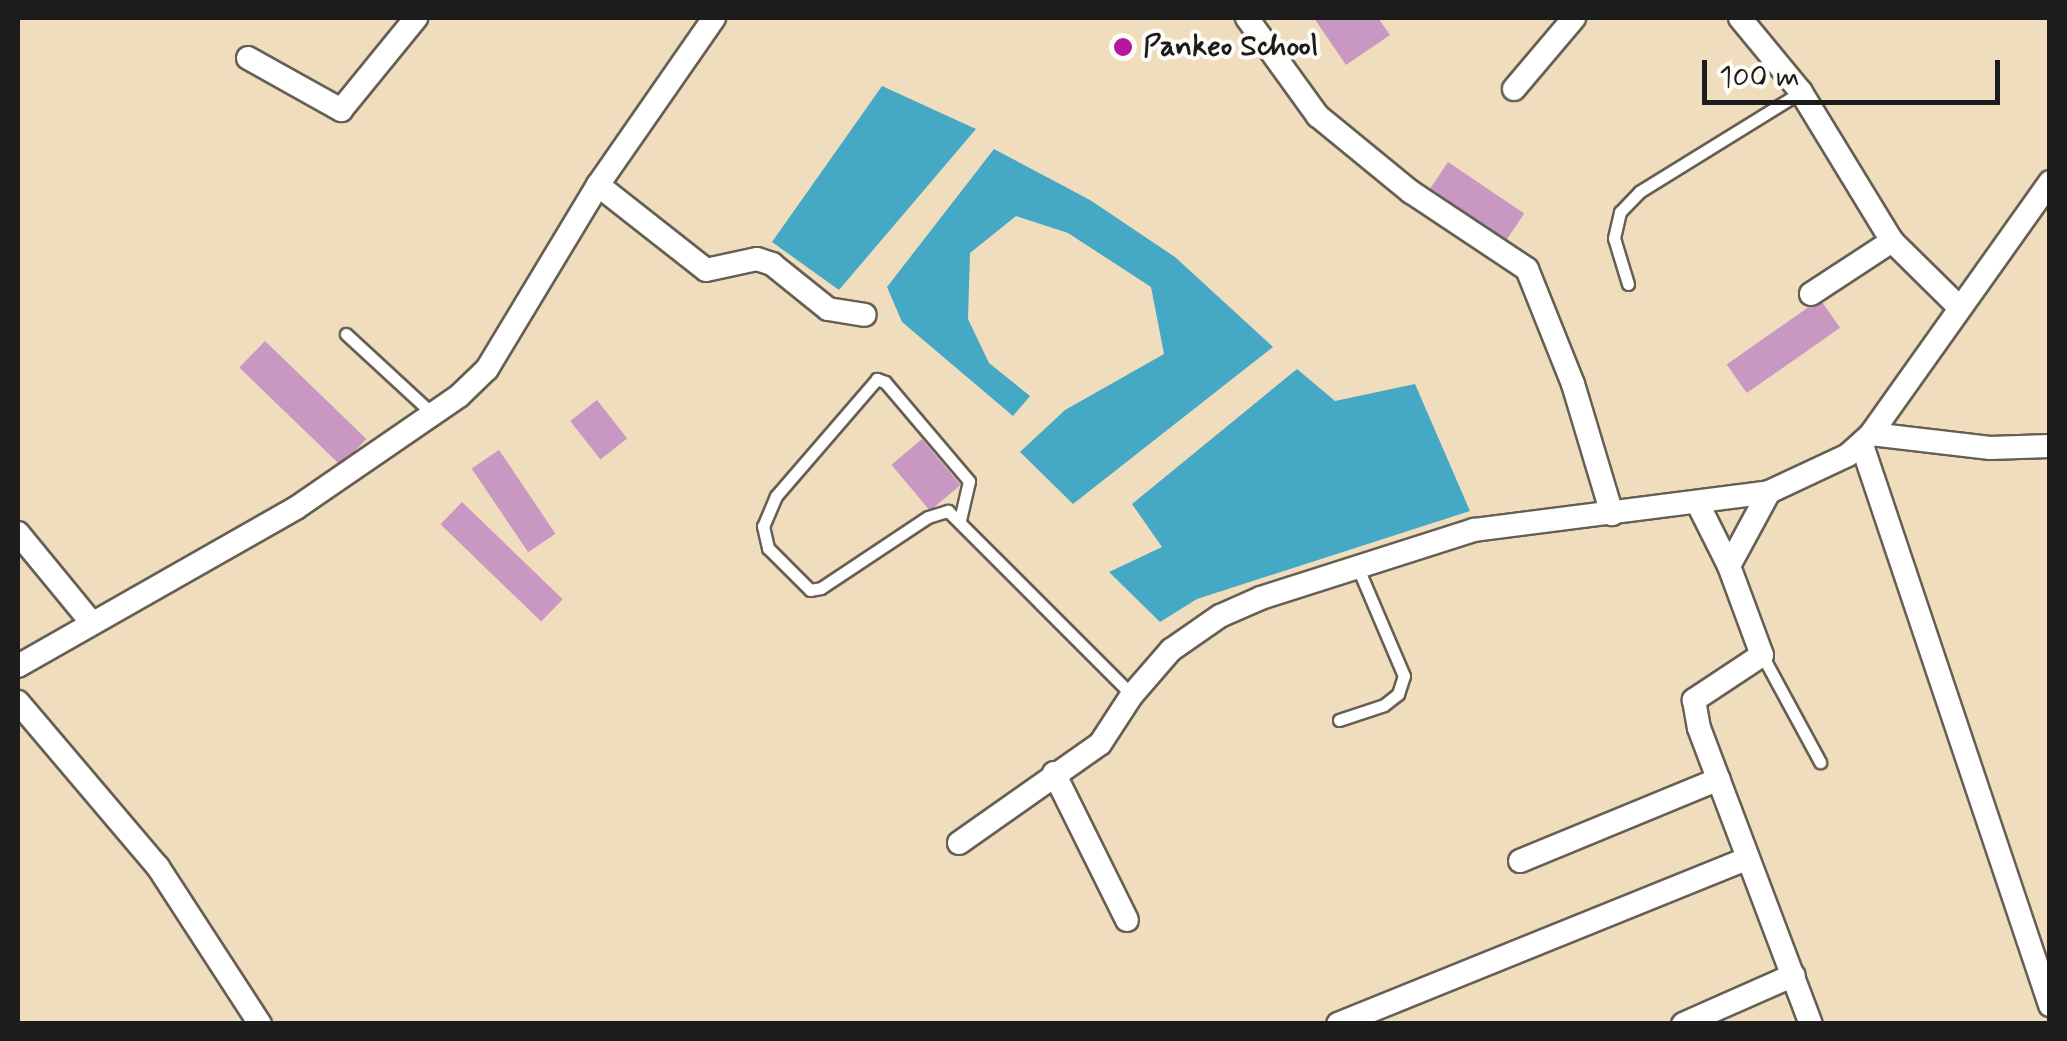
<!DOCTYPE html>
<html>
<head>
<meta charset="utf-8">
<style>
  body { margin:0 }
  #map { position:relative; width:2067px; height:1041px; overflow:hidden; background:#f0ddbd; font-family:Mynerve,sans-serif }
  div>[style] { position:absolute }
  .water>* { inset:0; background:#45a9c5 }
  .building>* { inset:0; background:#c898c3; transform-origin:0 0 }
  .roads { filter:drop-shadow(2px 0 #666054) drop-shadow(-2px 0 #666054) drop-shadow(0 2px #666054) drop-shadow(0 -2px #666054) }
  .service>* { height:11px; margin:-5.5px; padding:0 5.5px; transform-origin:5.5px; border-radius:5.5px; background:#fff }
  .minor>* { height:22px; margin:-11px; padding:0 11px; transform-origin:11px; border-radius:11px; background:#fff }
  .dots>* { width:28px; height:28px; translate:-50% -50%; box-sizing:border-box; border:5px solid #fdfcf7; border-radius:50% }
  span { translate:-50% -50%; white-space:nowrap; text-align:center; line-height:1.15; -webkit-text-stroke:8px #fdfcf7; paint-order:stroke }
  .poi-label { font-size:30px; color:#1c1c1c; font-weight:700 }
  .left { translate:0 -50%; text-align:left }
  .frame { position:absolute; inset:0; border:20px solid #1c1c1c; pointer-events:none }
  .scale { position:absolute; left:1702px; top:60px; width:298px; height:45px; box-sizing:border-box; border:5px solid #1c1c1c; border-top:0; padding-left:12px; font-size:30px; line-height:35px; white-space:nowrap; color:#1c1c1c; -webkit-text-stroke:8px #fdfcf7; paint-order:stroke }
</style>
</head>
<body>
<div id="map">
  <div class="water">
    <i style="clip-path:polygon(882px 86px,976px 129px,839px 290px,772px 242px)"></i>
    <i style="clip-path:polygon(994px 149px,1090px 200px,1175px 257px,1273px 347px,1073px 504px,1020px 452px,1065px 410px,1164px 354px,1151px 287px,1068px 233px,1016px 216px,970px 253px,968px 319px,989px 363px,1030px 396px,1013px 416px,902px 322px,887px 287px)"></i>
    <i style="clip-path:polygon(1297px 369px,1335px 401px,1415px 384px,1470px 511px,1197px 599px,1160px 622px,1109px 572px,1162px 547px,1132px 504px)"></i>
  </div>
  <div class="building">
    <i style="clip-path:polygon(1314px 18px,1378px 18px,1390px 35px,1346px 65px)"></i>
    <i style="left:1448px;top:162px;width:92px;height:32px;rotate:34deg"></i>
    <i style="left:1820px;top:299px;width:35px;height:114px;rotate:55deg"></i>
    <i style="left:265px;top:341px;width:141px;height:37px;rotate:44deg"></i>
    <i style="left:597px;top:400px;width:49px;height:34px;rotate:52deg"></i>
    <i style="left:922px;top:439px;width:60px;height:40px;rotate:50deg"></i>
    <i style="left:499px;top:450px;width:101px;height:33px;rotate:56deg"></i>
    <i style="left:462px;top:502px;width:140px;height:31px;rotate:44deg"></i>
  </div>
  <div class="roads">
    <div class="service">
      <i style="left:1628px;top:284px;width:48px;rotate:-106.9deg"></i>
      <i style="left:1614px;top:238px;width:27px;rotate:-77deg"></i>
      <i style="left:1620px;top:212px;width:28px;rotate:-46deg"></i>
      <i style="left:1639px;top:192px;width:190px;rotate:-31.7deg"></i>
      <i style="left:346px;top:334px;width:121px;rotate:42.7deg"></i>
      <i style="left:960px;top:520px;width:40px;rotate:-77deg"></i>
      <i style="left:969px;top:481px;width:130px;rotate:-130.3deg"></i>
      <i style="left:885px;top:382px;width:9px;rotate:-159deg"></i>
      <i style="left:877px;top:379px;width:155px;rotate:130.8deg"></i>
      <i style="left:776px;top:496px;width:33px;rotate:113deg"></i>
      <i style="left:763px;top:526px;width:23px;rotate:77deg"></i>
      <i style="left:768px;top:548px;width:59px;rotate:45deg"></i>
      <i style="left:810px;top:590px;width:11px;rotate:-10deg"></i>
      <i style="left:821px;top:588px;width:128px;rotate:-33.6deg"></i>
      <i style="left:928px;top:517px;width:21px;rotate:-17deg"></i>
      <i style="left:948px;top:511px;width:260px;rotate:45deg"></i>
      <i style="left:1762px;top:655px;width:122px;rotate:61.5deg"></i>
      <i style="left:1339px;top:720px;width:47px;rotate:-18.4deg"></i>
      <i style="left:1384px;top:705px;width:18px;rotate:-38deg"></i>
      <i style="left:1398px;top:694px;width:19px;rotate:-72deg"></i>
      <i style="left:1404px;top:676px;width:117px;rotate:-113.1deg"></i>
    </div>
    <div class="minor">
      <i style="left:1247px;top:18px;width:121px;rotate:54.1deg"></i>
      <i style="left:1318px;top:116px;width:120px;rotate:39.3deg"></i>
      <i style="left:1411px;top:192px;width:139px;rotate:33.6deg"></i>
      <i style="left:1527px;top:269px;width:124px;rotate:68.2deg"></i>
      <i style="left:1573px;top:384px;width:136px;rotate:73.3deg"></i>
      <i style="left:1740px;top:18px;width:96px;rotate:50.5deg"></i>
      <i style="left:1801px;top:92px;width:175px;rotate:58.6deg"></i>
      <i style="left:1892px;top:241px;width:93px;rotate:44.6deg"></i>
      <i style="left:248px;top:58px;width:107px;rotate:29.2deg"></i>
      <i style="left:341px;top:110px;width:119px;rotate:-50.8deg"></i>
      <i style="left:1514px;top:89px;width:93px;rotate:-49.8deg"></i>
      <i style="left:598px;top:185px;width:137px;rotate:38.2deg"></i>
      <i style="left:706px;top:270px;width:52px;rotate:-12.2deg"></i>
      <i style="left:757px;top:259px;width:16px;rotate:18deg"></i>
      <i style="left:772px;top:264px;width:72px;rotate:38.8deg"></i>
      <i style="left:828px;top:309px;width:37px;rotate:9deg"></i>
      <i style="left:1811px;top:294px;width:97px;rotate:-33.2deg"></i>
      <i style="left:1871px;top:434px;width:120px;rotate:6.7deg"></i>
      <i style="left:1990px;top:448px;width:60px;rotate:-1.9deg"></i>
      <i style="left:1862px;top:445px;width:591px;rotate:71.44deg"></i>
      <i style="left:1769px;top:492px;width:84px;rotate:118.4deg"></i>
      <i style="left:1729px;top:566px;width:95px;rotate:69.7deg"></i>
      <i style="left:1762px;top:655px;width:82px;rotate:146.5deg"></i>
      <i style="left:1694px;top:700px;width:28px;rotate:80deg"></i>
      <i style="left:1699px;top:728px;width:316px;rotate:69.3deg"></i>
      <i style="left:1697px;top:502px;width:72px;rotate:63.4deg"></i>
      <i style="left:18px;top:533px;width:115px;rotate:50.6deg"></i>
      <i style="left:18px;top:666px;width:320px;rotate:-29.6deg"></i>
      <i style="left:296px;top:508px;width:198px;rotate:-34.5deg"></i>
      <i style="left:459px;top:396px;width:39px;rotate:-44deg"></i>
      <i style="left:487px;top:369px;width:215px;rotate:-58.9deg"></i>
      <i style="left:598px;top:185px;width:203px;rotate:-55.2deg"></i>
      <i style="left:18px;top:702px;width:216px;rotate:49.7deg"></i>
      <i style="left:158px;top:867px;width:187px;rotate:57deg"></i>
      <i style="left:1054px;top:773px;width:164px;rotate:63.6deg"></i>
      <i style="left:959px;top:843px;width:172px;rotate:-35.1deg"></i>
      <i style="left:1100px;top:744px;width:59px;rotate:-56.9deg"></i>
      <i style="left:1132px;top:695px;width:60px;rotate:-49.1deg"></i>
      <i style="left:1171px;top:650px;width:60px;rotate:-34.8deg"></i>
      <i style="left:1220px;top:616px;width:45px;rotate:-23.7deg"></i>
      <i style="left:1261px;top:598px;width:224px;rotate:-17.7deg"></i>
      <i style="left:1474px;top:530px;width:297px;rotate:-7.3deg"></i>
      <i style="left:1769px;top:492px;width:87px;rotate:-25.1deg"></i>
      <i style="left:1848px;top:455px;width:31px;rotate:-42deg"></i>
      <i style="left:1871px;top:434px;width:309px;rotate:-54.6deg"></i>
      <i style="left:1520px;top:861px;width:215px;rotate:-22.4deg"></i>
      <i style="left:1338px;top:1024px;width:442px;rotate:-22deg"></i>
      <i style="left:1683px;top:1024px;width:121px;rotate:-23.8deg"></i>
    </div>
  </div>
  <div class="dots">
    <i style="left:1123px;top:47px;background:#b5179e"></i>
  </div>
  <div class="poi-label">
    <span class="left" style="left:1143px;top:47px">Pankeo School</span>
  </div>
  <div class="frame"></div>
  <div class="scale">100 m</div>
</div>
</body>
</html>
